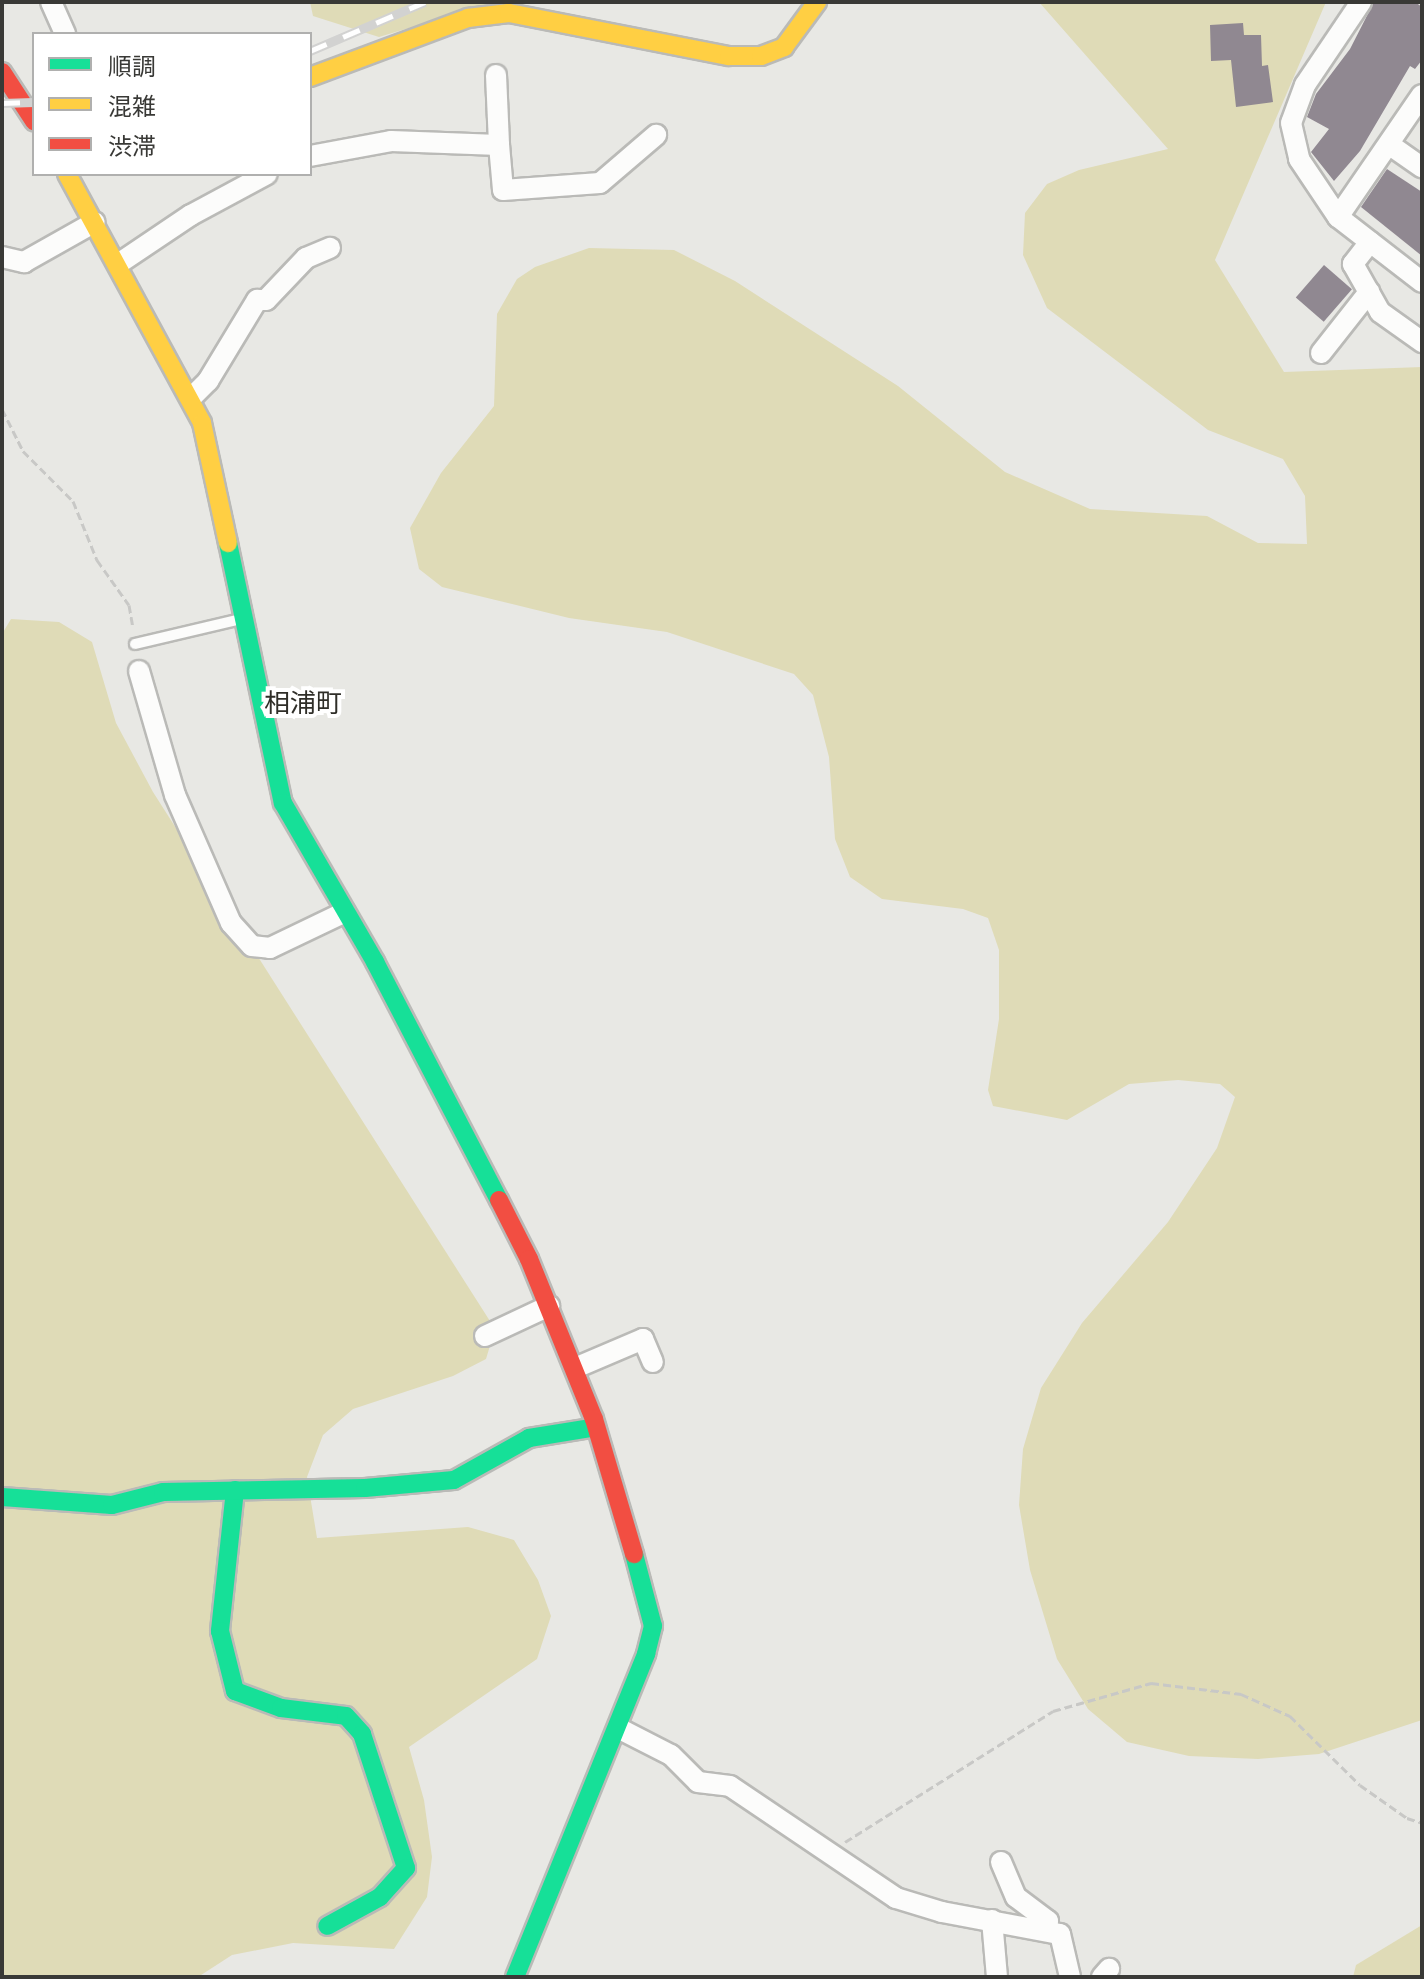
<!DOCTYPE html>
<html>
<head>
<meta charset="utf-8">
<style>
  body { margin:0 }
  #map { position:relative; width:1424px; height:1979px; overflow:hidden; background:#e8e8e4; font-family:Ubuntu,"Noto Sans JP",sans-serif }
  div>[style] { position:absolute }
  .green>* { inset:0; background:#dfdbb7 }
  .building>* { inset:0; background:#908891; transform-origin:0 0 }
  .path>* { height:3px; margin-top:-1.5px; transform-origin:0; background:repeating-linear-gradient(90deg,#c8c8c6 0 8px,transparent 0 12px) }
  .roads { filter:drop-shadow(2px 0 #babab7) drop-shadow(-2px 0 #babab7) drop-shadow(0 2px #babab7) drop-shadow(0 -2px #babab7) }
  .lane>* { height:10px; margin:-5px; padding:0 5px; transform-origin:5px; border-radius:5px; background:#fcfcfb }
  .street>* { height:20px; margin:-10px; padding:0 10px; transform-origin:10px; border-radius:10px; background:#fcfcfb }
  .fast>* { height:18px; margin:-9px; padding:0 9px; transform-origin:9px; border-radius:9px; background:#16e098 }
  .slow>* { height:18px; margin:-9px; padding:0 9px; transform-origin:9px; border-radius:9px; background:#ffcf43 }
  .jam>* { height:18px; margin:-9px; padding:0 9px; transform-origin:9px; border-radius:9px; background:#f24e42 }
  .rail>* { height:9px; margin-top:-4.5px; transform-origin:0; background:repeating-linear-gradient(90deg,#fff 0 18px,#d2d2d1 0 36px); box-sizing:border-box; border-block:2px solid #d2d2d1 }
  span { translate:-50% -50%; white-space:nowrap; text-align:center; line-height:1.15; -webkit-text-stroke:8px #fff; paint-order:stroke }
  .quarter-label { font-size:26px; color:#2f2e28 }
  .frame { position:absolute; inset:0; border:4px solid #393936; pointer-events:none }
  .legend { position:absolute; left:32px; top:32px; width:280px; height:144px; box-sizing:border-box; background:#fff; border:2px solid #b0b0af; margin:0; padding:10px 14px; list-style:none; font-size:24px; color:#393936 }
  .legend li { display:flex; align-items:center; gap:16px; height:40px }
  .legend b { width:40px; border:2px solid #b0b0af }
</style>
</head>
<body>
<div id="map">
  <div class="green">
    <i style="clip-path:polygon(310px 2px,495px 2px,379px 37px,313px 16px)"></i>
    <i style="clip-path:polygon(1039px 2px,1326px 2px,1215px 260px,1284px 372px,1422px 367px,1422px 1720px,1319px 1754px,1258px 1759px,1189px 1756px,1127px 1742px,1088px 1709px,1057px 1659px,1030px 1570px,1019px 1505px,1023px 1449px,1041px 1388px,1082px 1323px,1168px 1222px,1217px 1148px,1235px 1097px,1220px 1084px,1178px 1080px,1129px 1084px,1067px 1120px,993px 1106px,988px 1090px,999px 1019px,999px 950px,988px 918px,963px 909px,882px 899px,850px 877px,835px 839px,829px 757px,813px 695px,794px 674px,667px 632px,569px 618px,442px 587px,419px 569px,410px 528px,441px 473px,494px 406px,497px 314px,517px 279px,535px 267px,589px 248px,674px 250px,735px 281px,898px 386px,1005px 472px,1090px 509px,1207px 516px,1258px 543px,1307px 544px,1305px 496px,1283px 459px,1208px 430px,1047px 308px,1023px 255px,1025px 213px,1047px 184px,1079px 170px,1168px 149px)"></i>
    <i style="clip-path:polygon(11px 619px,59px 622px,92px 642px,116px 723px,153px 792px,495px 1329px,486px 1359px,453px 1376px,353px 1409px,323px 1435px,307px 1477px,317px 1538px,468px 1527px,514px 1540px,538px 1580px,551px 1616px,537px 1659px,409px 1747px,424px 1800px,432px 1857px,427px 1897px,394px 1949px,293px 1943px,232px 1955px,198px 1977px,2px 1977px,2px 634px)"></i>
    <i style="clip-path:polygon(1422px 1925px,1422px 1977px,1353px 1977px,1356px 1965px)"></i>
  </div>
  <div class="building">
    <i style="clip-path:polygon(1374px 2px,1415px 2px,1422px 7px,1422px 60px,1415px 69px,1410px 66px,1360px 151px,1334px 181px,1311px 152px,1329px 129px,1307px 117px,1316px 94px,1350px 49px)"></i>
    <i style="clip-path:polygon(1243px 23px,1244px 35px,1261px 35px,1262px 66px,1268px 65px,1273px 102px,1236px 107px,1231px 60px,1211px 61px,1210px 25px)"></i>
    <i style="clip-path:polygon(1387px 169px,1422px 192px,1422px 256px,1361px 207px)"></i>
    <i style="left:1324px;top:265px;width:37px;height:43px;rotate:41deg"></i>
  </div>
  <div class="path">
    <i style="left:2px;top:409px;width:47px;rotate:63.4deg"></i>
    <i style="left:23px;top:451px;width:71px;rotate:45deg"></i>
    <i style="left:73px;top:501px;width:64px;rotate:67.9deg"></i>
    <i style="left:97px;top:560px;width:55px;rotate:54.6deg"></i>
    <i style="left:129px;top:605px;width:23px;rotate:80deg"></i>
    <i style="left:845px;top:1842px;width:246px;rotate:-32.2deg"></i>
    <i style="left:1053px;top:1711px;width:102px;rotate:-15.9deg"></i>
    <i style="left:1151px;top:1683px;width:91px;rotate:7deg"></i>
    <i style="left:1241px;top:1694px;width:54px;rotate:24.2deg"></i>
    <i style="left:1290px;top:1716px;width:98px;rotate:44.6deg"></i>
    <i style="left:1360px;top:1785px;width:57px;rotate:35.1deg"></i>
    <i style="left:1407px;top:1818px;width:16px;rotate:18deg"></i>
  </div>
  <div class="roads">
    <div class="lane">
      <i style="left:135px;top:644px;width:110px;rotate:-13.2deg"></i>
    </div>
    <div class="street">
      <i style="left:51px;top:2px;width:35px;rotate:66deg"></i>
      <i style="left:1361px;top:2px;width:100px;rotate:124deg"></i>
      <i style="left:1305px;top:85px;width:40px;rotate:110.2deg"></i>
      <i style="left:1291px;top:123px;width:37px;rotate:77deg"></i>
      <i style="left:1299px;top:159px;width:70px;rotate:56.1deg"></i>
      <i style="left:1338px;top:217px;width:106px;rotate:37.7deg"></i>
      <i style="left:496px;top:75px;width:70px;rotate:87.5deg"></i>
      <i style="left:1390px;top:145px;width:39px;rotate:35deg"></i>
      <i style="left:310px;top:156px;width:82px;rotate:-10.5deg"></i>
      <i style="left:391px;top:141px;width:108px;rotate:2.1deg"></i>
      <i style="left:499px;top:145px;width:45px;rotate:84.9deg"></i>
      <i style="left:503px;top:190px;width:97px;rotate:-4.1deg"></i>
      <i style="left:600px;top:183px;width:74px;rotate:-40.6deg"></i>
      <i style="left:1338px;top:217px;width:148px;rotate:-55.5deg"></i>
      <i style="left:1370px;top:242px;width:28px;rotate:128deg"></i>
      <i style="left:1353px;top:264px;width:55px;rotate:60.6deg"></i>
      <i style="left:1380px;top:312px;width:52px;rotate:35.5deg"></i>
      <i style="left:2px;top:257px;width:23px;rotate:13deg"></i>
      <i style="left:24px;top:262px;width:81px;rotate:-29.4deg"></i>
      <i style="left:118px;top:264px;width:88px;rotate:-33.9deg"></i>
      <i style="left:191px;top:215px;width:86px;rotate:-28.3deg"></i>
      <i style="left:1321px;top:353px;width:78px;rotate:-51.8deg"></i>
      <i style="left:192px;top:397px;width:23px;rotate:-45deg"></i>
      <i style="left:208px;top:381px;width:95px;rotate:-58.8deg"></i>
      <i style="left:257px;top:300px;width:9px"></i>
      <i style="left:266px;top:300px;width:58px;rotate:-46.4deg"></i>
      <i style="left:306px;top:258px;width:26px;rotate:-23deg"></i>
      <i style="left:139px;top:671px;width:129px;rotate:73.8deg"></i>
      <i style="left:175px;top:795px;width:140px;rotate:66.4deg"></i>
      <i style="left:231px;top:923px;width:31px;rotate:48deg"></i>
      <i style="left:252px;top:946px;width:18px;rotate:6deg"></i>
      <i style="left:270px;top:948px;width:83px;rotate:-25.6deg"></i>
      <i style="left:485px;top:1336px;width:71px;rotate:-25.1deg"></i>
      <i style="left:575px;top:1368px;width:74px;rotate:-23.1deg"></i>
      <i style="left:643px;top:1339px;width:25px;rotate:67deg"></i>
      <i style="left:618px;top:1728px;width:59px;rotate:27deg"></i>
      <i style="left:671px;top:1755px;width:38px;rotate:45deg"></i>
      <i style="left:698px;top:1782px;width:32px;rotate:7deg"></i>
      <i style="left:730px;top:1786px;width:200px;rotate:34deg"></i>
      <i style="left:896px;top:1898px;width:48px;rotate:16.9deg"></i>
      <i style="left:942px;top:1912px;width:120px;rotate:10.6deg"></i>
      <i style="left:1060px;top:1934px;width:44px;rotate:76.9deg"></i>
      <i style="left:1001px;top:1862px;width:38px;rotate:67deg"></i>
      <i style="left:1016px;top:1897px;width:40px;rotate:37deg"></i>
      <i style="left:1048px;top:1921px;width:10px;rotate:119deg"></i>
      <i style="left:992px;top:1920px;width:57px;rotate:85deg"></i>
      <i style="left:1102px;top:1977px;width:11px;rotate:-49deg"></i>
    </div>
    <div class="fast">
      <i style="left:228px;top:543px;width:266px;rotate:78.1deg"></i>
      <i style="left:283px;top:803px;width:184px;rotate:59.9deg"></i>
      <i style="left:375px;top:962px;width:268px;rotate:62.5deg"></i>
      <i style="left:235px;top:1490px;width:142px;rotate:96.1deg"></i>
      <i style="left:220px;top:1631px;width:62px;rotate:76deg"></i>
      <i style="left:235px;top:1691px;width:49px;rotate:20.3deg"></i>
      <i style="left:281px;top:1708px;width:65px;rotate:7deg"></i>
      <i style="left:346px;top:1716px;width:24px;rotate:48deg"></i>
      <i style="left:362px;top:1734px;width:141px;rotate:71.8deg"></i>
      <i style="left:406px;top:1868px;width:39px;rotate:132deg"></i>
      <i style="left:380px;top:1897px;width:60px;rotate:151.3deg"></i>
      <i style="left:2px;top:1497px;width:110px;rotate:4.2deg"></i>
      <i style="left:112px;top:1505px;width:53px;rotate:-14.3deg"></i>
      <i style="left:163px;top:1492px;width:202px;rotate:-1.1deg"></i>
      <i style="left:365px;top:1488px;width:89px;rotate:-5.1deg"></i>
      <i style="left:454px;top:1480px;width:86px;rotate:-29.2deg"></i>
      <i style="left:529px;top:1438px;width:68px;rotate:-9.3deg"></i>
      <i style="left:515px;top:1977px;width:349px;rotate:-67.9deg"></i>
      <i style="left:646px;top:1654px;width:29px;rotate:-76deg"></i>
      <i style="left:653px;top:1626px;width:74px;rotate:-104.8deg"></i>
    </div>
    <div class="slow">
      <i style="left:310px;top:77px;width:169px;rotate:-20.5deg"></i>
      <i style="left:468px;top:18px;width:41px;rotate:-7deg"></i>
      <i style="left:509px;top:13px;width:224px;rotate:11.1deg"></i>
      <i style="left:729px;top:56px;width:32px"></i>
      <i style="left:761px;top:56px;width:25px;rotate:-21deg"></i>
      <i style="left:784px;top:47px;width:56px;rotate:-53.7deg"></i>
      <i style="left:67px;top:174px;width:283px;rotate:61.5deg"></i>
      <i style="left:202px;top:423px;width:123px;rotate:77.8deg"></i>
    </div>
    <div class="jam">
      <i style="left:2px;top:72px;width:59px;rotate:56.9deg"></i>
      <i style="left:499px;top:1200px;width:66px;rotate:63deg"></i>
      <i style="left:529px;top:1259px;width:173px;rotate:67.9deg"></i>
      <i style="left:594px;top:1419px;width:141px;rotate:73.5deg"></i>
    </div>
  </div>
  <div class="rail">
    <i style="left:310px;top:51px;width:125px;rotate:-23.1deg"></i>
    <i style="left:2px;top:103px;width:32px;rotate:-2deg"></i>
  </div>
  <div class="quarter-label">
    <span style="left:303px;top:703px">相浦町</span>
  </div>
  <div class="frame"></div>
  <ul class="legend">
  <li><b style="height:10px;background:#16e098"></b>順調</li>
  <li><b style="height:10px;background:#ffcf43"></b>混雑</li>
  <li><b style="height:10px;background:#f24e42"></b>渋滞</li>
  </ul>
</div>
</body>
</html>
